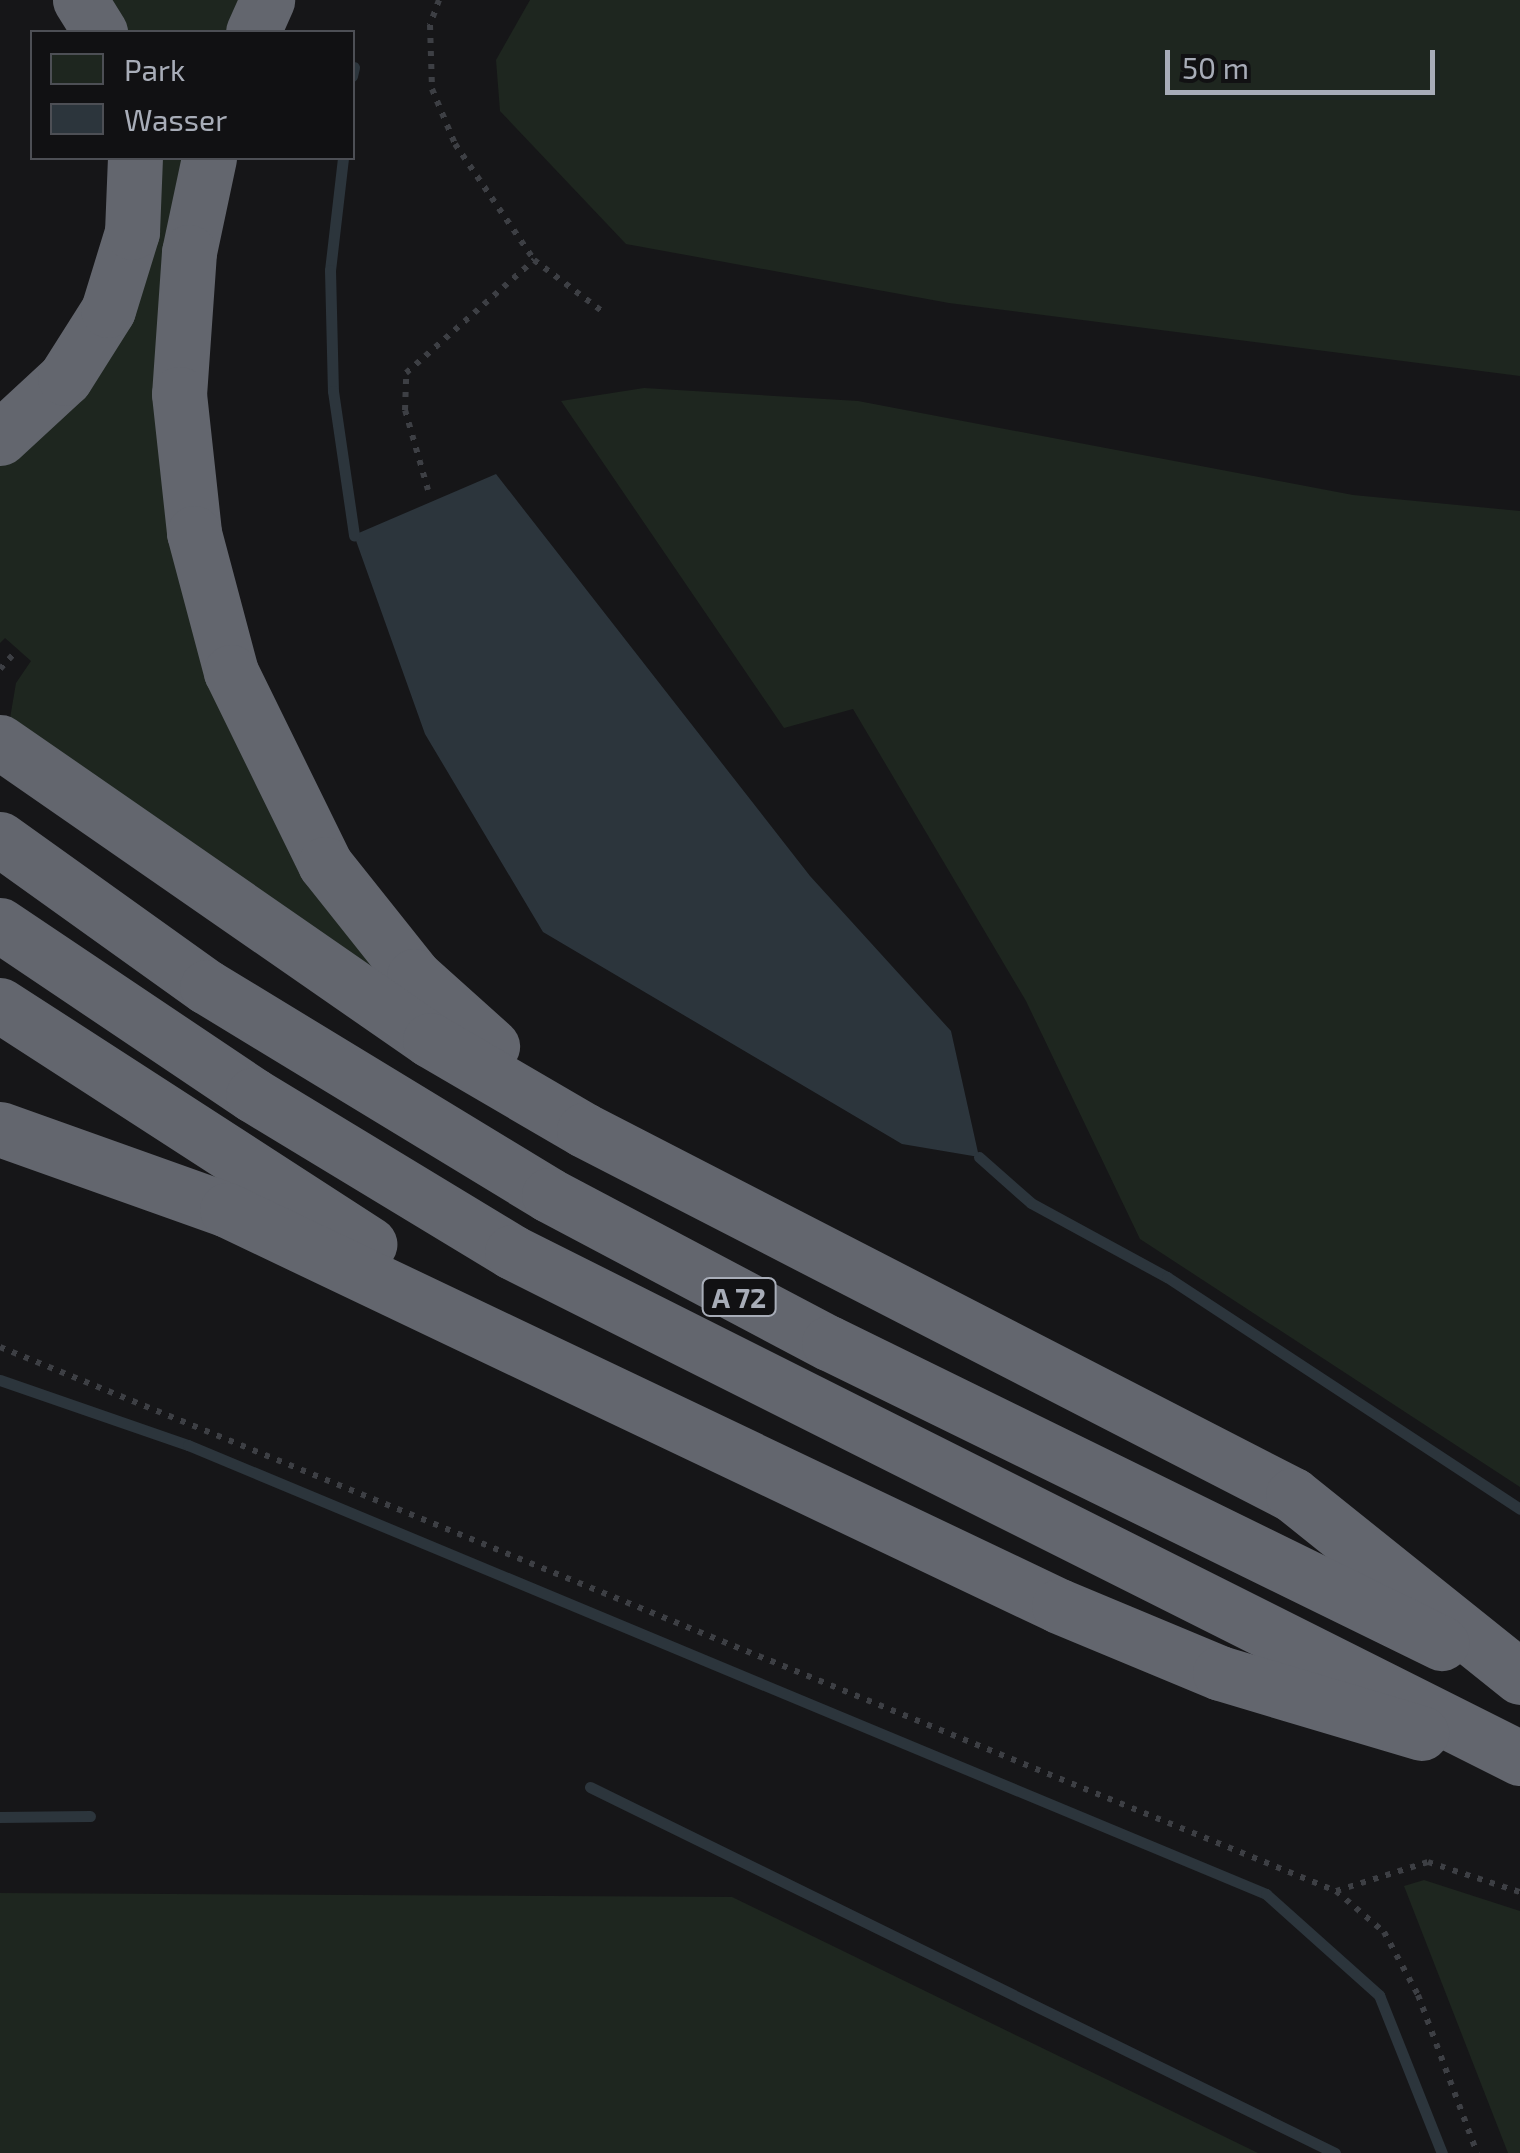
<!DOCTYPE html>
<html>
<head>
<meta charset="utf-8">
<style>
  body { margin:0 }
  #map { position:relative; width:1520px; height:2153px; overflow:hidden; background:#161618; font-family:"Exo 2",sans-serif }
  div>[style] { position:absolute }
  .green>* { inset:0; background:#1e261f }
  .water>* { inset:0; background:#2c353c }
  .stream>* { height:11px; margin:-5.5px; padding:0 5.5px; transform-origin:5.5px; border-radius:5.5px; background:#2c353c }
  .path>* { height:6px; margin-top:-3px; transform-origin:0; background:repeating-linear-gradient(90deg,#3d3f44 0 5px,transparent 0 13px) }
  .highway>* { height:55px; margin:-27.5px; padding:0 27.5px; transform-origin:27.5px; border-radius:27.5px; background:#63666e }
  span { translate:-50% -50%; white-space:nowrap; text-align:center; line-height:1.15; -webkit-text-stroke:9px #111113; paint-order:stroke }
  .shield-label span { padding:2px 8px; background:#111113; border:2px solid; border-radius:8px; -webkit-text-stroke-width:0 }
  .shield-label { font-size:28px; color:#a8adb8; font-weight:700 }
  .legend { position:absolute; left:30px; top:30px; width:325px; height:130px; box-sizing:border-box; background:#111113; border:2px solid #4d4f55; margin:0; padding:12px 18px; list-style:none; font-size:30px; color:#a8adb8 }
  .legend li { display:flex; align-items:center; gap:20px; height:50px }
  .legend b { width:50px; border:2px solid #4d4f55 }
  .scale { position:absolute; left:1165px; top:50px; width:270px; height:45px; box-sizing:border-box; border:5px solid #a8adb8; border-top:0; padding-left:12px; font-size:30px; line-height:35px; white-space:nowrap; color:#a8adb8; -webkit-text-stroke:8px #111113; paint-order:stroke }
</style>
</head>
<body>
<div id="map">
  <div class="green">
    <i style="clip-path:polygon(103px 0,247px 0,233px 32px,122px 32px)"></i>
    <i style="clip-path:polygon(530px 0,1520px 0,1520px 376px,949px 303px,626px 244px,500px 111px,496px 60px)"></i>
    <i style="clip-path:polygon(154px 158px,190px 158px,165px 468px,391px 979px,7px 736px,16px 683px,31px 661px,5px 638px,0 643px,0 459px,37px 433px)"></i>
    <i style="clip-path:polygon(644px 388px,858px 401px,1353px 495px,1520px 511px,1520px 1487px,1140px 1239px,1026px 1001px,853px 709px,784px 728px,561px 401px)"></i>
    <i style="clip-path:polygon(1424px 1880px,1520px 1911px,1520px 2153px,1508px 2153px,1404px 1886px)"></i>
    <i style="clip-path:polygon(0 1893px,732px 1897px,1258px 2153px,0 2153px)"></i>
  </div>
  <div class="water">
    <i style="clip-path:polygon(496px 474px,810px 876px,951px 1031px,979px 1157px,902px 1144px,543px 932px,425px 734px,354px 535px)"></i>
  </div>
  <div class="stream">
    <i style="left:352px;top:76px;width:9px;rotate:-77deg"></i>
    <i style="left:343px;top:158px;width:113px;rotate:96.6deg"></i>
    <i style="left:330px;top:270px;width:121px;rotate:88.6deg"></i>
    <i style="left:333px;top:391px;width:146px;rotate:81.7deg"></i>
    <i style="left:979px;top:1157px;width:69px;rotate:41.5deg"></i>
    <i style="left:1031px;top:1203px;width:155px;rotate:28.6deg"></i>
    <i style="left:1167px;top:1277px;width:422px;rotate:33.3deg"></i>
    <i style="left:0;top:1380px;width:199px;rotate:19.1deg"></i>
    <i style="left:188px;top:1445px;width:1168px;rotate:22.61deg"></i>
    <i style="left:1266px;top:1894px;width:152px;rotate:41.8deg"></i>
    <i style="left:1379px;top:1995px;width:170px;rotate:68.3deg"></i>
    <i style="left:590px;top:1787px;width:830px;rotate:26.16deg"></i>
    <i style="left:0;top:1817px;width:90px;rotate:-0.6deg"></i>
  </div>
  <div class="path">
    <i style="left:439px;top:0;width:27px;rotate:110deg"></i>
    <i style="left:430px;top:25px;width:64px;rotate:88.2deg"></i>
    <i style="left:432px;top:89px;width:60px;rotate:67.3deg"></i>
    <i style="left:455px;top:144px;width:140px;rotate:55.7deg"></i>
    <i style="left:534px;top:260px;width:85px;rotate:36.9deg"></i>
    <i style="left:428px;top:490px;width:83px;rotate:-106deg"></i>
    <i style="left:405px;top:410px;width:37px;rotate:-88deg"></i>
    <i style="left:406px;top:373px;width:171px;rotate:-41.4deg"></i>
    <i style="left:0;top:669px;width:24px;rotate:-48deg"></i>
    <i style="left:0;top:1347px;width:1443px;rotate:22.16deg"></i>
    <i style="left:1336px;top:1891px;width:63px;rotate:40.5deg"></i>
    <i style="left:1384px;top:1932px;width:72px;rotate:61.6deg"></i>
    <i style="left:1418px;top:1995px;width:169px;rotate:69.5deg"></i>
    <i style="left:1336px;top:1891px;width:96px;rotate:-17.5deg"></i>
    <i style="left:1428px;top:1862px;width:97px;rotate:18.1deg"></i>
  </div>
  <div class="highway">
    <i style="left:80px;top:0;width:38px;rotate:58deg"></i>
    <i style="left:253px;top:32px;width:35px;rotate:-66deg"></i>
    <i style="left:209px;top:158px;width:96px;rotate:102deg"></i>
    <i style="left:189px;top:252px;width:142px;rotate:94deg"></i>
    <i style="left:179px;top:394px;width:140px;rotate:83.8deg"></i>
    <i style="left:194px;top:533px;width:144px;rotate:75.1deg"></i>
    <i style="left:231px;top:672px;width:214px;rotate:63.9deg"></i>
    <i style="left:325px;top:864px;width:143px;rotate:51.5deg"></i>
    <i style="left:414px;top:976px;width:105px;rotate:41.9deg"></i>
    <i style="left:0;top:438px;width:88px;rotate:-42.7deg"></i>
    <i style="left:65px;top:378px;width:80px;rotate:-57.7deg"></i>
    <i style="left:108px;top:310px;width:82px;rotate:-72.9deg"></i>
    <i style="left:132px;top:232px;width:74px;rotate:-87.7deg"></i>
    <i style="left:0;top:742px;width:523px;rotate:34.72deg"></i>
    <i style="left:430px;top:1040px;width:178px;rotate:30.3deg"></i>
    <i style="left:584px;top:1130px;width:797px;rotate:27.24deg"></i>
    <i style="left:1293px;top:1495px;width:291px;rotate:38.7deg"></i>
    <i style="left:0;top:839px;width:254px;rotate:35.6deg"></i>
    <i style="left:207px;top:987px;width:400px;rotate:31.3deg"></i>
    <i style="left:549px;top:1195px;width:317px;rotate:27.9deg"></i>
    <i style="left:829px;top:1343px;width:682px;rotate:26.11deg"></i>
    <i style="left:0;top:925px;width:305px;rotate:33.9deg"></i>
    <i style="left:253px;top:1095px;width:303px;rotate:31.2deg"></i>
    <i style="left:512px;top:1252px;width:1128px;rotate:26.66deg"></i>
    <i style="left:0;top:1005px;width:440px;rotate:32.9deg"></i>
    <i style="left:0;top:1129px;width:241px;rotate:19.6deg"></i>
    <i style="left:227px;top:1210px;width:921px;rotate:25.45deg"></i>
    <i style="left:1059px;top:1606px;width:174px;rotate:22.6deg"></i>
    <i style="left:1220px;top:1673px;width:210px;rotate:16.6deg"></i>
  </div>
  <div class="shield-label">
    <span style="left:739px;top:1297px">A 72</span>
  </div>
  <ul class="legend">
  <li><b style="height:28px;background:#1e261f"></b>Park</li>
  <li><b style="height:28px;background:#2c353c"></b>Wasser</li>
  </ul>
  <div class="scale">50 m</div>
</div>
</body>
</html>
